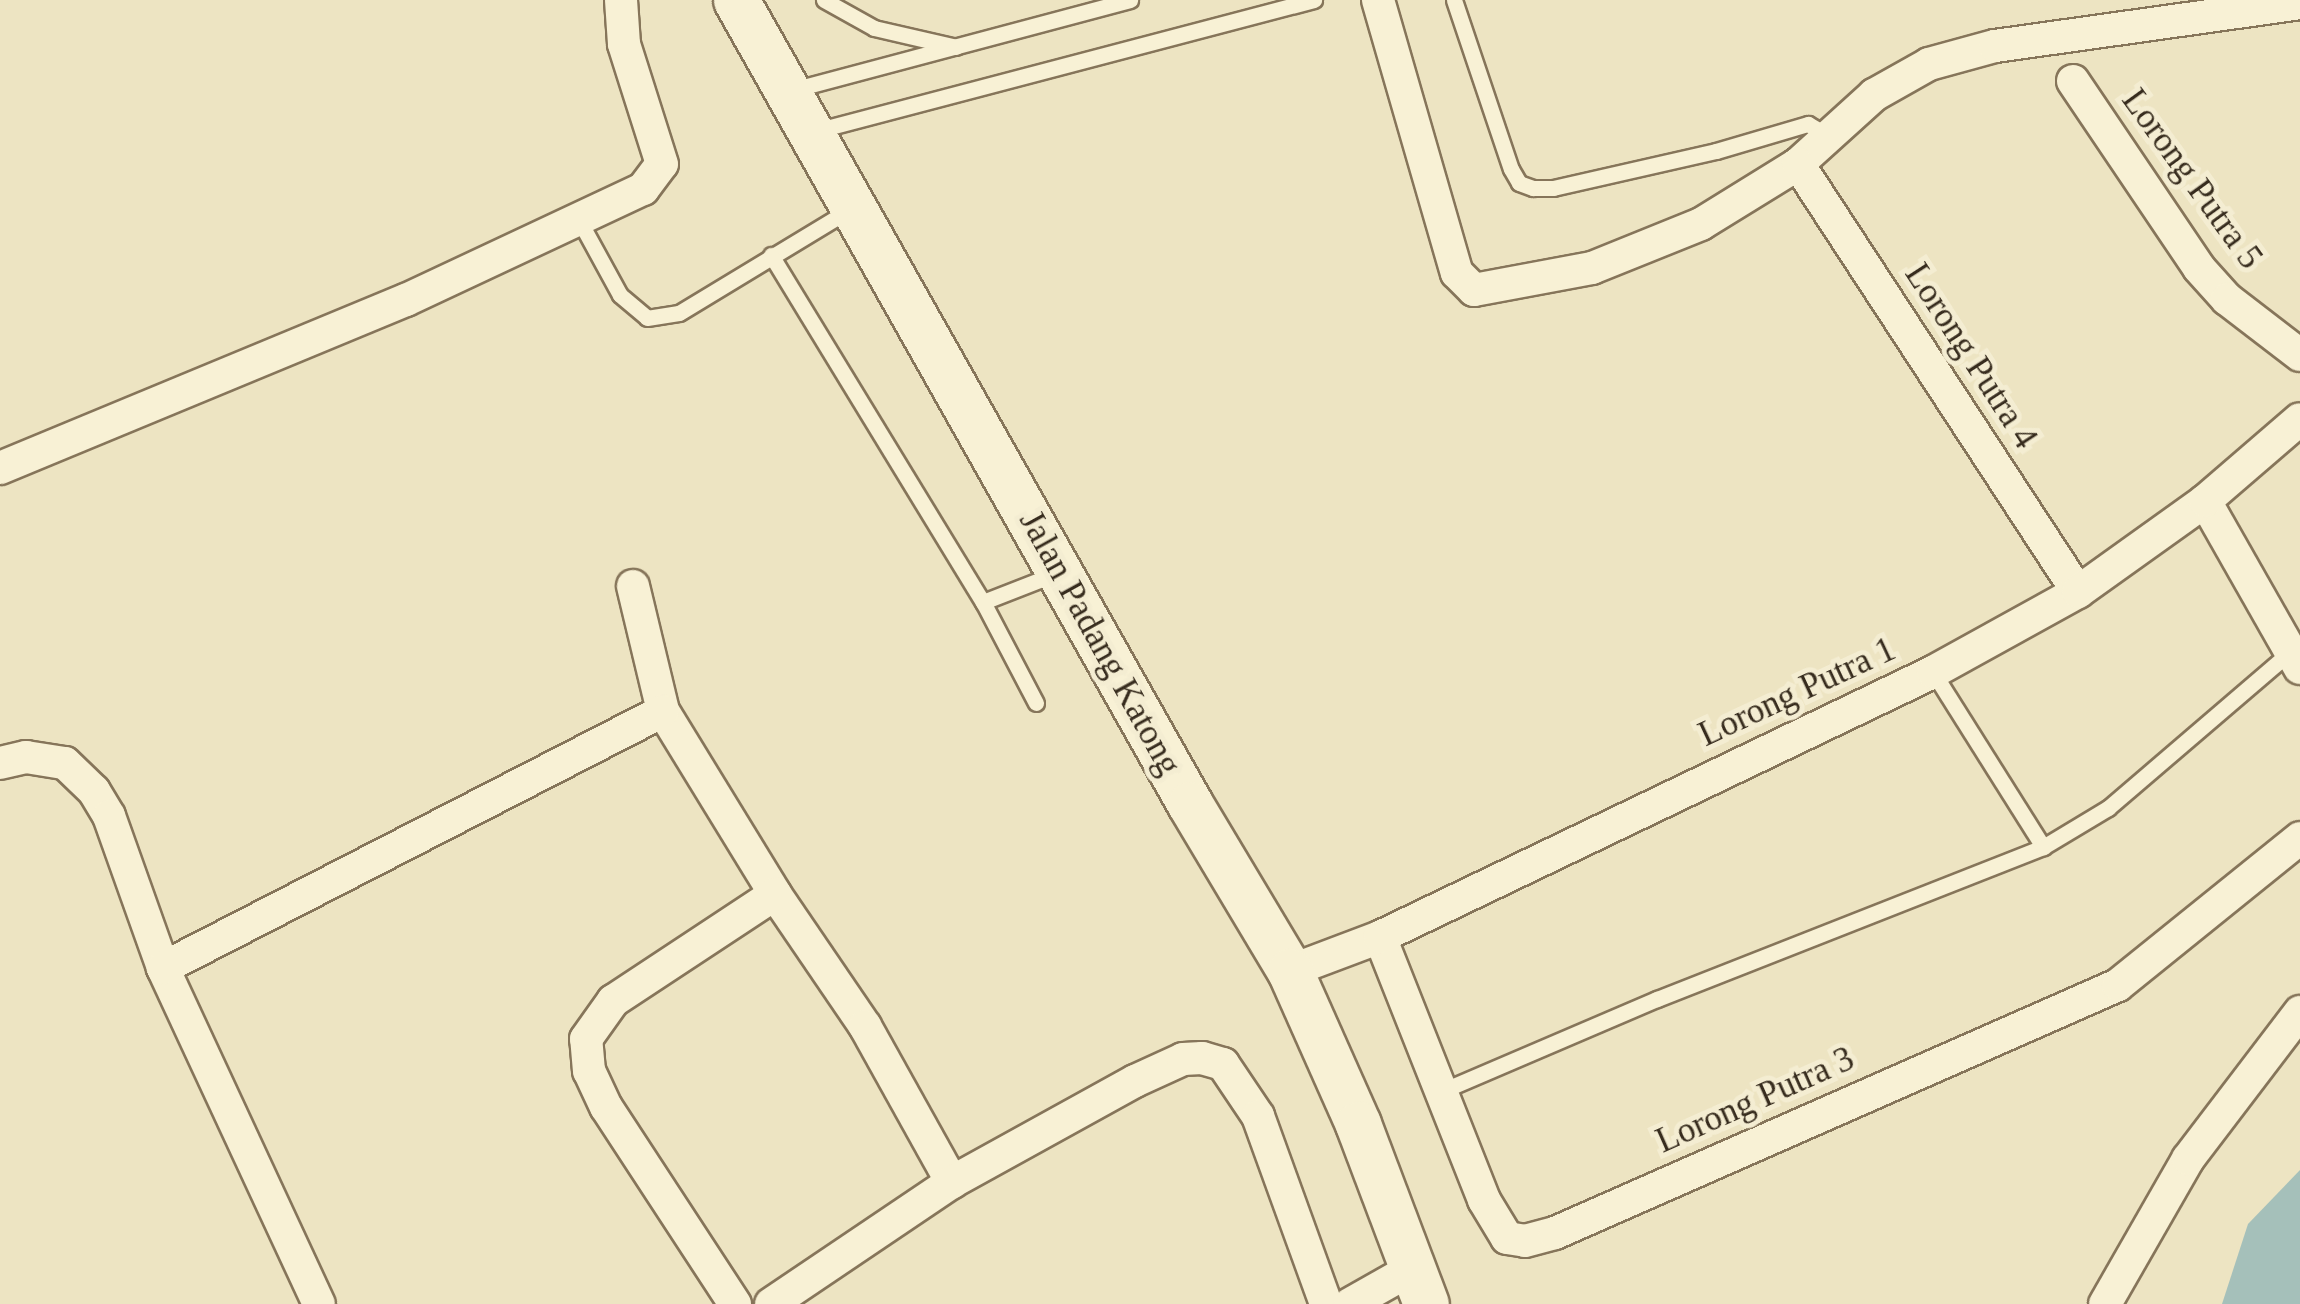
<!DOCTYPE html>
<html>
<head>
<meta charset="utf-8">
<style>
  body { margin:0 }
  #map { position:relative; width:2300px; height:1304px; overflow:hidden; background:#ede4c2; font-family:Georgia,serif }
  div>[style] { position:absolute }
  .water>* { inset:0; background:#a5c0ba }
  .roads { filter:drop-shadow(2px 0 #86755a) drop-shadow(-2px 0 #86755a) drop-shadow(0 2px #86755a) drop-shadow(0 -2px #86755a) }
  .lane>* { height:15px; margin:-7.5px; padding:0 7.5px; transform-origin:7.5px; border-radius:7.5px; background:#f8f1d5 }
  .street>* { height:32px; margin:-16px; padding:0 16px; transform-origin:16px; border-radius:16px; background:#f8f1d5 }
  .secondary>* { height:45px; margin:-22.5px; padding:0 22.5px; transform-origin:22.5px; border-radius:22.5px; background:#f8f1d5 }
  span { translate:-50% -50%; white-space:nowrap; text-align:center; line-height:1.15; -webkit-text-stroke:10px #f4edd2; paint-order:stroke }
  .street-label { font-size:35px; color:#372c1e }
</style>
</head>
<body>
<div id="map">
  <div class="water">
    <i style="clip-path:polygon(2300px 1170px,2300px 1304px,2222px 1304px,2248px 1224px)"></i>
  </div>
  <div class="roads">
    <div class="lane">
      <i style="left:824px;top:0;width:57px;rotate:29.2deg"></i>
      <i style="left:874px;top:28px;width:84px;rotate:13deg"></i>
      <i style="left:1454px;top:0;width:178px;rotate:71.4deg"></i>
      <i style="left:1511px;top:169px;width:16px;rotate:60deg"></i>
      <i style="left:1519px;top:183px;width:15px;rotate:20deg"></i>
      <i style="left:1533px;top:188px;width:20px"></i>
      <i style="left:1553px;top:188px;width:167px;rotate:-12.8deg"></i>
      <i style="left:1716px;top:151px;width:96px;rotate:-16.4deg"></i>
      <i style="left:1808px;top:124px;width:22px;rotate:30deg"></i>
      <i style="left:792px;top:90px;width:350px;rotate:-14.9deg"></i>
      <i style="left:815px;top:131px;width:516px;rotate:-14.71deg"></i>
      <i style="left:579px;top:220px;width:85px;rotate:61.3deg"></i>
      <i style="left:620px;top:295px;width:35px;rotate:40deg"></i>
      <i style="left:647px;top:318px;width:32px;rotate:-9deg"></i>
      <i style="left:679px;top:313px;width:199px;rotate:-31.2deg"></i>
      <i style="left:771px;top:255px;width:407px;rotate:58.6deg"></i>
      <i style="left:983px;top:602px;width:77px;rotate:-21.3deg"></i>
      <i style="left:983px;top:602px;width:114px;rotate:62.3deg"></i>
      <i style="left:1933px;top:672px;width:207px;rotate:57.8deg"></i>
      <i style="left:1442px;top:1091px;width:234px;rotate:-23.2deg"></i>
      <i style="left:1657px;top:999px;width:415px;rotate:-21.5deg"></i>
      <i style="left:2043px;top:847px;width:76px;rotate:-31deg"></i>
      <i style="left:2108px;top:808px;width:238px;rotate:-40.6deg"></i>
    </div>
    <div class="street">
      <i style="left:1378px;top:0;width:284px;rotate:73.9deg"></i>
      <i style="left:1457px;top:273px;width:24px;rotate:45deg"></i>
      <i style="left:1474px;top:290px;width:120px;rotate:-10.6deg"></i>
      <i style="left:1592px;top:268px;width:118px;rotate:-22deg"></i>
      <i style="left:1701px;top:224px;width:114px;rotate:-31.7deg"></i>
      <i style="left:1798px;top:164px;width:103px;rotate:-42.2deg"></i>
      <i style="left:1874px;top:95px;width:63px;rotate:-29.4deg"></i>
      <i style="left:1929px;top:64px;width:68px;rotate:-15.3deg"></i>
      <i style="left:1995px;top:46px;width:308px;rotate:-8deg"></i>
      <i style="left:2073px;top:81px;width:225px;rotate:56deg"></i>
      <i style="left:2199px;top:268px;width:42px;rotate:47.9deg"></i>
      <i style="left:2227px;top:299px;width:92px;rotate:37.5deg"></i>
      <i style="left:1798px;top:164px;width:511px;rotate:56.81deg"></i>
      <i style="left:0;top:468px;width:439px;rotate:-22.5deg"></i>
      <i style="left:406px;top:300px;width:262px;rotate:-25.1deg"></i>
      <i style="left:643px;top:189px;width:31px;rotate:-53deg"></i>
      <i style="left:662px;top:164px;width:126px;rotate:-107.6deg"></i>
      <i style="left:624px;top:44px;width:44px;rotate:-93.9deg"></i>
      <i style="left:2205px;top:501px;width:192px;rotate:60.4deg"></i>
      <i style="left:633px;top:586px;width:129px;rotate:76.5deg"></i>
      <i style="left:663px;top:711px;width:215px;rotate:58.5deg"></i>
      <i style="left:775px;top:894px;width:160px;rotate:55.7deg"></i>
      <i style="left:865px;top:1026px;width:179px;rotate:60.9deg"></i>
      <i style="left:0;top:763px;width:27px;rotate:-13deg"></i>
      <i style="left:26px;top:757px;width:39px;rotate:9deg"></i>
      <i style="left:65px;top:763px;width:40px;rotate:44deg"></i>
      <i style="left:94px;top:791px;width:29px;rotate:59deg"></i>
      <i style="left:109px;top:816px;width:161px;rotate:70.4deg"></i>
      <i style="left:163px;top:968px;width:370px;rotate:65.1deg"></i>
      <i style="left:1380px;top:937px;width:283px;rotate:68.4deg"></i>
      <i style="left:1484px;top:1200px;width:44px;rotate:58.8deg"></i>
      <i style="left:1507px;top:1238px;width:18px;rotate:9deg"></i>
      <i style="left:1525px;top:1241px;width:31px;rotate:-15deg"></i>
      <i style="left:1555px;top:1233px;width:615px;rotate:-23.77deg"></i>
      <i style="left:2118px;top:985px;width:234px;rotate:-38.9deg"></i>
      <i style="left:163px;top:968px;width:562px;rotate:-27.2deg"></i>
      <i style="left:1290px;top:971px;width:96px;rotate:-20.7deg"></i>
      <i style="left:1380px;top:937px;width:613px;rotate:-25.6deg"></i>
      <i style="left:1933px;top:672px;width:166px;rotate:-28.9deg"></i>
      <i style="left:2078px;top:592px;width:156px;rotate:-35.6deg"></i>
      <i style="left:2205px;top:501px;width:125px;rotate:-40.8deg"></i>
      <i style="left:735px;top:1304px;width:235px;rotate:-123.2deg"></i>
      <i style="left:606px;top:1107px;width:40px;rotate:-115deg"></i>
      <i style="left:589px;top:1071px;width:32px;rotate:-95deg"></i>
      <i style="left:586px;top:1039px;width:47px;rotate:-54.6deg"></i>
      <i style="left:613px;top:1001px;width:194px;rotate:-33.4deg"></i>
      <i style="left:771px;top:1304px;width:218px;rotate:-34deg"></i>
      <i style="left:952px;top:1182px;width:209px;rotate:-28.9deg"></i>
      <i style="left:1135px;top:1081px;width:53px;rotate:-24.6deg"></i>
      <i style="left:1183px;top:1059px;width:19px;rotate:-3deg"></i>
      <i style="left:1202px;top:1058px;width:22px;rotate:16deg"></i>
      <i style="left:1223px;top:1064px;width:63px;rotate:56.1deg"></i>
      <i style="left:1258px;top:1116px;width:200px;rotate:70.1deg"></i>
      <i style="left:1350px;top:1304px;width:73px;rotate:-29.4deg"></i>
      <i style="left:2105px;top:1304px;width:167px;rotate:-60.2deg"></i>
      <i style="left:2188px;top:1159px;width:185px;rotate:-52.7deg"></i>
    </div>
    <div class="secondary">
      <i style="left:736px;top:0;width:923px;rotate:60.55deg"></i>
      <i style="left:1190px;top:804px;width:195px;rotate:59.1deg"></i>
      <i style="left:1290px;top:971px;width:167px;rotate:66deg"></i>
      <i style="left:1358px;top:1124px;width:192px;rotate:69.3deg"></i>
    </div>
  </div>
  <div class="street-label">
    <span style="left:2192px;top:179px;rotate:54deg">Lorong Putra 5</span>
    <span style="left:1971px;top:356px;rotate:57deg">Lorong Putra 4</span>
    <span style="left:1100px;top:643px;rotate:61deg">Jalan Padang Katong</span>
    <span style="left:1797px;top:692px;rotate:-25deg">Lorong Putra 1</span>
    <span style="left:1755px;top:1100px;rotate:-24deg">Lorong Putra 3</span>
  </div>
</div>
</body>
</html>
